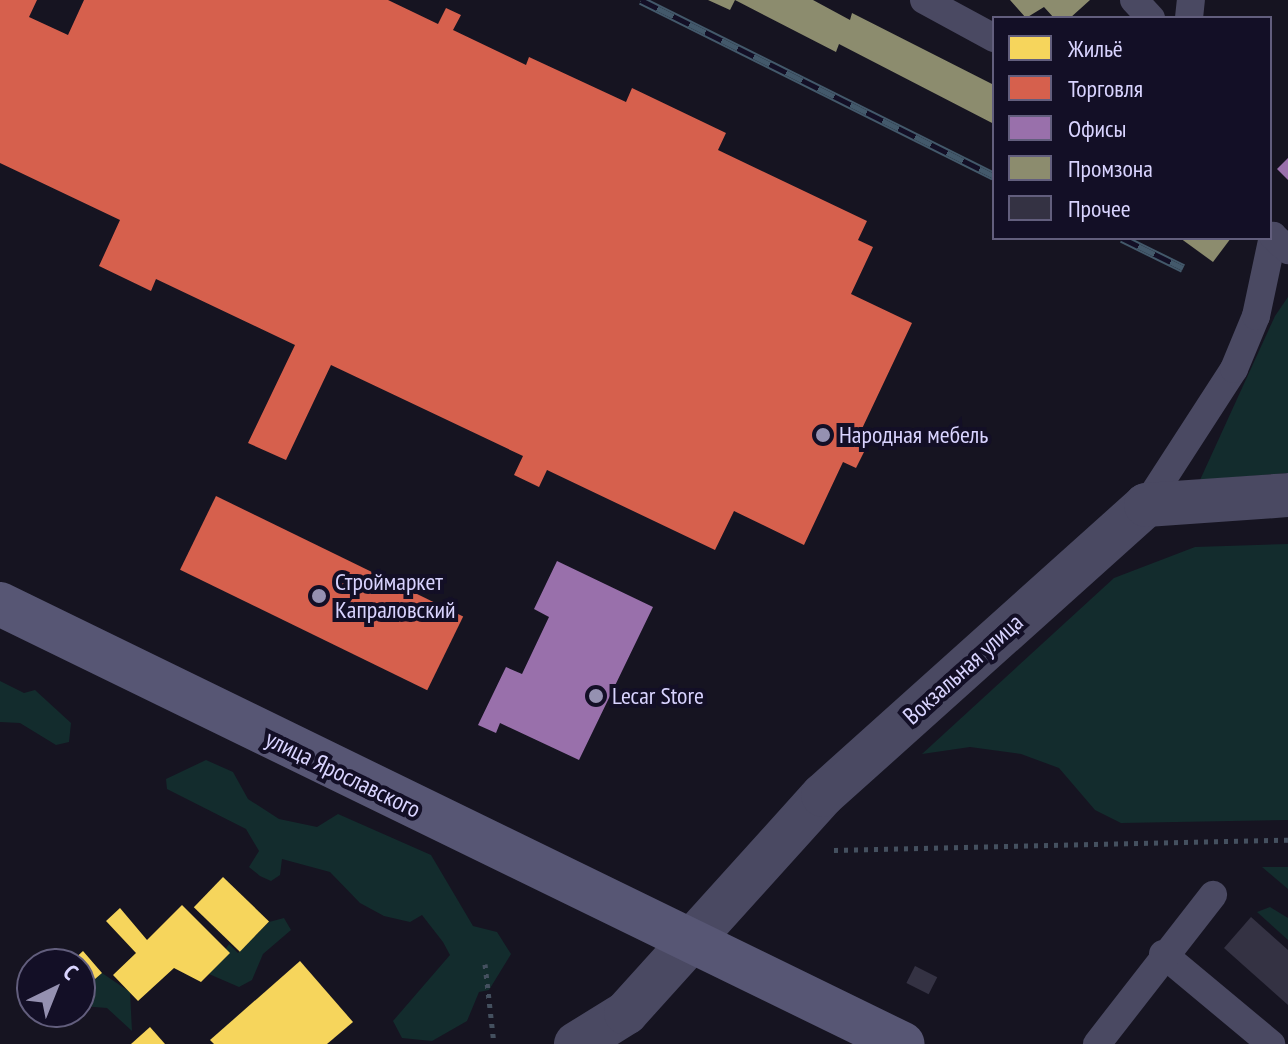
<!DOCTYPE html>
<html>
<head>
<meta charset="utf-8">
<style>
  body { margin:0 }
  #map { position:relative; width:1288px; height:1044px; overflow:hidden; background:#161421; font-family:"PT Sans Narrow",sans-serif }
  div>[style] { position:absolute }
  .green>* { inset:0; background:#132c2d }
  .homes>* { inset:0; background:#f6d55c; transform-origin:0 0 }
  .shops>* { inset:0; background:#d6604d; transform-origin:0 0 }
  .offices>* { inset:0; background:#9970ab }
  .industry>* { inset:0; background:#8c8c6e }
  .building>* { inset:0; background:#343243; transform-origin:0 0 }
  .path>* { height:5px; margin-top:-2.5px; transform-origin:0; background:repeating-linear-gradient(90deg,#44505f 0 4px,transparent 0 10px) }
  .lane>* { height:28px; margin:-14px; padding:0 14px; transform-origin:14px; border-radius:14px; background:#4a4962 }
  .street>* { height:44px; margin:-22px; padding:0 22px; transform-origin:22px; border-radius:22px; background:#4a4962 }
  .secondary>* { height:44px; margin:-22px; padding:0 22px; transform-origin:22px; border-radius:22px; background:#575674 }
  .rail>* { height:9px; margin-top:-4.5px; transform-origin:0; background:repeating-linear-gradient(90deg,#130f26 0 18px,#43596b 0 36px); box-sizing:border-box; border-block:2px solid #43596b }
  .dots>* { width:22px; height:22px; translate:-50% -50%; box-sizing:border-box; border:4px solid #130f26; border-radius:50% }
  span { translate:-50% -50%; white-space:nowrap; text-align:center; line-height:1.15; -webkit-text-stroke:8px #130f26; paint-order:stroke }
  .poi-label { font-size:24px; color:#d9d4ff }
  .left { translate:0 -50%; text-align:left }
  .street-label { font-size:24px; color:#d9d4ff }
  .legend { position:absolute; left:992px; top:16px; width:280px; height:224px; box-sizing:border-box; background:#130f26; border:2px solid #625e7d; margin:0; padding:10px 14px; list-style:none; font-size:24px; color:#d9d4ff }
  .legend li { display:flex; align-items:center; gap:16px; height:40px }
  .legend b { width:40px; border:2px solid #625e7d }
  .north { position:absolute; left:16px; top:948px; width:80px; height:80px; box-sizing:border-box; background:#130f26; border:2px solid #625e7d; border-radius:50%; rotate:43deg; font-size:22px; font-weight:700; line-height:32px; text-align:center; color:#d9d4ff }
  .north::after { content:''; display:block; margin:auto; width:28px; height:36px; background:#9591b1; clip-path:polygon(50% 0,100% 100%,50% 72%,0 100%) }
</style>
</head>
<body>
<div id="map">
  <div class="green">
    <i style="clip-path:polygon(1288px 297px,1288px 473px,1200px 480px,1275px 316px)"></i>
    <i style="clip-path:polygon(1288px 544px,1288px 820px,1121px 823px,1095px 810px,1059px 768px,1021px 754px,970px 747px,922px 754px,1114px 578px,1195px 547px)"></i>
    <i style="clip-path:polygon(0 681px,24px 693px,35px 690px,71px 723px,69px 742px,56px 745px,20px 723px,0 722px)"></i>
    <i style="clip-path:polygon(206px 760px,233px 772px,248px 799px,279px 819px,317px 827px,338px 814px,431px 855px,473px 926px,497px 932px,511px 954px,489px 990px,479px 992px,467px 1021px,432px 1041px,402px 1038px,393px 1021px,450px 955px,443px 942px,422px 915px,410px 922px,384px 916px,360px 903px,330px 872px,282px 859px,280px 875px,271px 881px,260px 876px,249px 867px,259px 851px,246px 829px,167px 789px,166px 779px)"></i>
    <i style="clip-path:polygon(1262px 867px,1288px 867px,1288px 889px)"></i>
    <i style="clip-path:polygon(1270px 907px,1288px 918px,1288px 940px,1257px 912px)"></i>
    <i style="clip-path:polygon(284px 918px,291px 930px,263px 954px,252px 980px,239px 987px,209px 974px,229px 944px,238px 953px,269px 922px)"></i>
    <i style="clip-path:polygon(102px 973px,130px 992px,132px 1031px,107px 1008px,82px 1006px,80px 992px)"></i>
  </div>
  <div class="homes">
    <i style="left:223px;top:877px;width:64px;height:42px;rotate:44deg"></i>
    <i style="clip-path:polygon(182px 905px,230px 953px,201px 982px,174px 968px,138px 1001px,113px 975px,136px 953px,106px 921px,120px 908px,147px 940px)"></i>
    <i style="clip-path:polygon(83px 951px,102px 973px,80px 992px,80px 964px,69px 964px)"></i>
    <i style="clip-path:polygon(300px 961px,353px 1022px,327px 1044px,214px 1044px,210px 1040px)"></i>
    <i style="clip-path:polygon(150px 1027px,165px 1044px,131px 1044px)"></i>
  </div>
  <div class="shops">
    <i style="clip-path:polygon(0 0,37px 0,29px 17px,68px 35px,84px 0,388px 0,438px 24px,446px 8px,461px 15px,453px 30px,526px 65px,529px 57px,626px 102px,632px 88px,726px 133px,718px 150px,867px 221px,858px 240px,873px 247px,851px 294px,912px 323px,859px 435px,870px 440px,856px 468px,843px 462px,804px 545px,734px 511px,715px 550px,547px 470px,539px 487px,514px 475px,523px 456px,331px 365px,286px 460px,248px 443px,295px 345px,156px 279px,151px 291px,99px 266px,120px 220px,0 163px)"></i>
    <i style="left:216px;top:496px;width:275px;height:82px;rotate:26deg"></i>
  </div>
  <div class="offices">
    <i style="clip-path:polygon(1288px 158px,1288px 180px,1277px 169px)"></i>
    <i style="clip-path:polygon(557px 561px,653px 607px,579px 760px,500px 723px,496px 733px,478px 725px,506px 667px,522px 674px,549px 617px,534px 609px)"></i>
  </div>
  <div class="industry">
    <i style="clip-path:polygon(708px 0,813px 0,850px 20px,852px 13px,994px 85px,994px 124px,839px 44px,836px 52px,735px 0,730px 10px)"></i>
    <i style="clip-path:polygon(1010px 0,1090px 0,1070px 18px,1054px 18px,1044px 7px,1026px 18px)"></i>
    <i style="clip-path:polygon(1180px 238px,1231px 238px,1213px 262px)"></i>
  </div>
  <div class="building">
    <i style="clip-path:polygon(1251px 917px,1288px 950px,1288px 1005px,1224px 948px)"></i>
    <i style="left:915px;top:966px;width:25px;height:19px;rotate:27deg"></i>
  </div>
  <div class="path">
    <i style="left:834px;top:850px;width:454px;rotate:-1.3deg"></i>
    <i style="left:485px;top:964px;width:81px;rotate:83.6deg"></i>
  </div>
  <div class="lane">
    <i style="left:924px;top:0;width:80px;rotate:28.5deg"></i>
    <i style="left:1134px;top:0;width:25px;rotate:47deg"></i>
    <i style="left:1189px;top:18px;width:18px;rotate:-84deg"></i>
    <i style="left:1146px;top:505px;width:162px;rotate:-57.1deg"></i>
    <i style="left:1234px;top:369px;width:57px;rotate:-67.5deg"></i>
    <i style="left:1256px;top:316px;width:82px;rotate:-78deg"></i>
    <i style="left:1273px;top:236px;width:21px;rotate:43deg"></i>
    <i style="left:1163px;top:954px;width:141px;rotate:39.8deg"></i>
    <i style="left:1097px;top:1044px;width:189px;rotate:-52.1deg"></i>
  </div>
  <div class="street">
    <i style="left:576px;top:1044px;width:59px;rotate:-31.8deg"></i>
    <i style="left:626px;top:1013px;width:294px;rotate:-47.9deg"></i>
    <i style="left:823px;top:795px;width:434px;rotate:-41.9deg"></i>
    <i style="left:1146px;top:505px;width:142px;rotate:-4deg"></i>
  </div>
  <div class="secondary">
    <i style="left:0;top:604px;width:1004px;rotate:25.98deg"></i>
  </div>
  <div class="rail">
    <i style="left:641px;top:0;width:394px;rotate:26.5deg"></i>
    <i style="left:1122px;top:238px;width:68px;rotate:26.2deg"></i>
  </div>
  <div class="dots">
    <i style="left:823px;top:435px;background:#9591b1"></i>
    <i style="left:319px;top:596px;background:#9591b1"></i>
    <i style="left:596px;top:696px;background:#9591b1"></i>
  </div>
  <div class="poi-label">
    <span class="left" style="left:839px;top:435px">Народная мебель</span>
    <span class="left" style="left:335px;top:596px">Строймаркет<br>Капраловский</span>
    <span class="left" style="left:612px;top:696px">Lecar Store</span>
  </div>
  <div class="street-label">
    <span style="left:963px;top:669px;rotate:-42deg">Вокзальная улица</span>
    <span style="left:343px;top:774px;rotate:26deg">улица Ярославского</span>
  </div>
  <ul class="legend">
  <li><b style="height:22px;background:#f6d55c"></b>Жильё</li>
  <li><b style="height:22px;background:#d6604d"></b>Торговля</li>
  <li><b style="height:22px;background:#9970ab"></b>Офисы</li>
  <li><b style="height:22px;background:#8c8c6e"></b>Промзона</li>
  <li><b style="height:22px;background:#343243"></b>Прочее</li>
  </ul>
  <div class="north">С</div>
</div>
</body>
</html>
